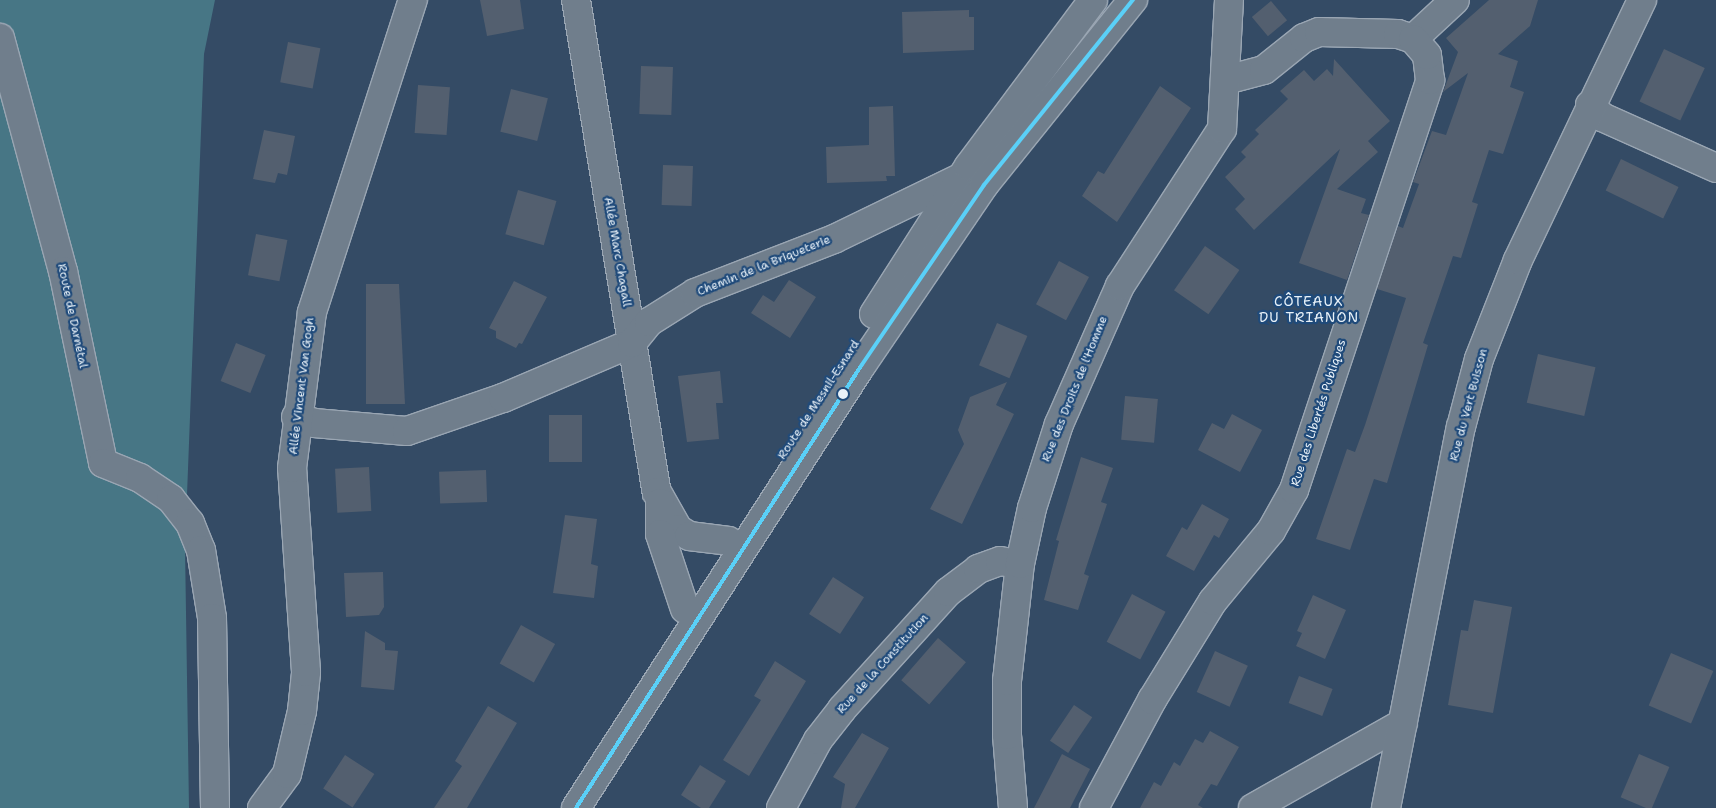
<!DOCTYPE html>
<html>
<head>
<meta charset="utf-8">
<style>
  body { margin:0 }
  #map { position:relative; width:1716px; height:808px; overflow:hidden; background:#344b65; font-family:"Shantell Sans",sans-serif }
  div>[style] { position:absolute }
  .green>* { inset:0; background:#477685 }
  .building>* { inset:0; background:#535f6f; transform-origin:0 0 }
  .roads { filter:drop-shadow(1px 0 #9aa6b3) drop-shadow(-1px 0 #9aa6b3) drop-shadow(0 1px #9aa6b3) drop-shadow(0 -1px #9aa6b3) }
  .street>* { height:28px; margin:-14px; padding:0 14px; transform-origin:14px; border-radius:14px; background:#707e8c }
  .secondary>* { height:28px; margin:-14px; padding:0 14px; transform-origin:14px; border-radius:14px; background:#707e8c }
  .bus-1>* { height:4px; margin:-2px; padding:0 2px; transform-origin:2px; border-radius:2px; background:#5ad0f8 }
  .dots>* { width:14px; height:14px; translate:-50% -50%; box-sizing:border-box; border:2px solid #1f4a7a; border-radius:50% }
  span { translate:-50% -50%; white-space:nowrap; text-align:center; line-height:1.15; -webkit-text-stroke:4.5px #1f4a7a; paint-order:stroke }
  .street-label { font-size:12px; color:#e8f1f8 }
  .neighbourhood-label { font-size:14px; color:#e8f1f8; letter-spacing:1px }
</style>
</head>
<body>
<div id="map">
  <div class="green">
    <i style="clip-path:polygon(0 0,215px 0,204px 54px,185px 547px,189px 808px,0 808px)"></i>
  </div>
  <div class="building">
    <i style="clip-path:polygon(480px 0,520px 0,524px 29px,487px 36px)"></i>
    <i style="clip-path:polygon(1489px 0,1538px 0,1530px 26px,1498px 54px,1518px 61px,1510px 87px,1524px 92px,1503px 154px,1489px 150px,1472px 202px,1478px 204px,1461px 258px,1453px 256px,1423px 343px,1428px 345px,1387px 483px,1374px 479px,1350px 550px,1316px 539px,1347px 449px,1355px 452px,1365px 425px,1406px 298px,1377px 289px,1398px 226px,1403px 228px,1419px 184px,1413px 182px,1432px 131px,1446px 135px,1468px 73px,1443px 92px,1458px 52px,1446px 38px)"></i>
    <i style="left:1271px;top:1px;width:25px;height:25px;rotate:50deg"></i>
    <i style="clip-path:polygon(969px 10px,969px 17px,974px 17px,974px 50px,903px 53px,902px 12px)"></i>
    <i style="left:288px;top:42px;width:33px;height:41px;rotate:11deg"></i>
    <i style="left:1664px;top:49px;width:45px;height:58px;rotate:25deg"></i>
    <i style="clip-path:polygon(1334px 59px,1390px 121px,1368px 141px,1378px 152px,1337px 189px,1366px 199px,1361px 213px,1369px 215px,1347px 280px,1299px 263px,1340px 149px,1254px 230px,1235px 209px,1245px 199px,1225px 177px,1246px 157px,1241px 152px,1259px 134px,1255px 130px,1288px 99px,1280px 91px,1304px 70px,1314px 81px,1327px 69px,1333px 76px)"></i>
    <i style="left:641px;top:66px;width:32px;height:48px;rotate:2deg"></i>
    <i style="left:418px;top:85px;width:32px;height:48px;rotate:4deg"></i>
    <i style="clip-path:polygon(1160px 86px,1191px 108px,1117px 222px,1082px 196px,1098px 171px,1104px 174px)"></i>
    <i style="left:511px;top:89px;width:38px;height:44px;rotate:14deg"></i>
    <i style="clip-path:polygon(893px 106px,895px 176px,886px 176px,887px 181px,827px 183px,826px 147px,869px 145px,869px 107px)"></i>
    <i style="clip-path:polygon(264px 130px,295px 136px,287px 175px,278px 173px,275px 183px,253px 179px)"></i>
    <i style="left:1621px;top:159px;width:64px;height:35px;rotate:26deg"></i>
    <i style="left:663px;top:165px;width:30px;height:40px;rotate:2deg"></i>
    <i style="left:518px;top:190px;width:40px;height:46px;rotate:16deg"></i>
    <i style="left:256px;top:234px;width:32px;height:42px;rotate:11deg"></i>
    <i style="left:1205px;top:246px;width:42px;height:54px;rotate:35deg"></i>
    <i style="left:1059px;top:261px;width:34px;height:49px;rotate:28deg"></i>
    <i style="clip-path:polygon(789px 280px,816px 297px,790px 338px,751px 313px,763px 295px,774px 302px)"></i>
    <i style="clip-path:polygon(514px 281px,547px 297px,522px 344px,519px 343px,516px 348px,496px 338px,496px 331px,489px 328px)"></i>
    <i style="clip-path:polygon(366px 284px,399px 284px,405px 404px,366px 404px)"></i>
    <i style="left:997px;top:323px;width:33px;height:46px;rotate:23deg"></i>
    <i style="left:236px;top:343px;width:32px;height:41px;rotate:22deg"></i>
    <i style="left:1538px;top:354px;width:59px;height:50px;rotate:13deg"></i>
    <i style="clip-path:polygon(720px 371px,723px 403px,716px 403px,719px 439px,687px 442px,678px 376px)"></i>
    <i style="clip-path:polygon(1007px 382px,996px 405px,1014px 414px,962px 524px,930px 509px,964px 444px,958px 430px,970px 397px)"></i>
    <i style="left:1125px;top:396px;width:33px;height:44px;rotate:5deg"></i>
    <i style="clip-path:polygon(1232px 414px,1262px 430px,1240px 472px,1198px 450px,1212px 423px,1224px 429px)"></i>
    <i style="left:549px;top:415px;width:33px;height:47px"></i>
    <i style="clip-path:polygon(1081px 457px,1113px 468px,1101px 502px,1107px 504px,1084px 574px,1089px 576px,1078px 610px,1044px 600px,1059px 541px,1056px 540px)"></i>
    <i style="left:369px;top:467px;width:44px;height:34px;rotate:87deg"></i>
    <i style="left:486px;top:470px;width:32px;height:47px;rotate:88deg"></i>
    <i style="clip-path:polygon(1202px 504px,1229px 519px,1219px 538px,1214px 535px,1194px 571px,1166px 556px,1182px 527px,1187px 530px)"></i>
    <i style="clip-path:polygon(565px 515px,597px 519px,591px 564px,598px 566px,594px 598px,553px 593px)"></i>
    <i style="clip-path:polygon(383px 572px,384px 607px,379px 615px,346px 617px,344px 573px)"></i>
    <i style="left:833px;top:577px;width:37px;height:44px;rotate:33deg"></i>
    <i style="left:1132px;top:594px;width:38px;height:54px;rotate:28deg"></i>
    <i style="clip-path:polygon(1313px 595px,1346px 610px,1325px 659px,1296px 646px,1302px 633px,1297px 631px)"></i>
    <i style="clip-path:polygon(1474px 600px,1512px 607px,1493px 713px,1448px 705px,1461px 630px,1468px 631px)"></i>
    <i style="left:521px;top:625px;width:39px;height:44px;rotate:29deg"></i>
    <i style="clip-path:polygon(365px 631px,385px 643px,385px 650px,398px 651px,394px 690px,361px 687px)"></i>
    <i style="left:938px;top:638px;width:37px;height:56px;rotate:41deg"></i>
    <i style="left:1215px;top:651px;width:36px;height:45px;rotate:24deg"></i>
    <i style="left:1671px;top:653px;width:46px;height:57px;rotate:23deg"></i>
    <i style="clip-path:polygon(775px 661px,806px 681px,749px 776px,723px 760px,761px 700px,754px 696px)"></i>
    <i style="left:1299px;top:676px;width:36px;height:29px;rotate:21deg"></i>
    <i style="left:1074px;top:705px;width:22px;height:43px;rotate:34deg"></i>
    <i style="clip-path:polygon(488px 706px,517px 723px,467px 808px,434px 808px,462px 766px,455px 761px)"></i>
    <i style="clip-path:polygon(1210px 731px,1239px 747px,1217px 786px,1211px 784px,1198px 805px,1203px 808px,1140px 808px,1154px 782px,1161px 786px,1174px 762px,1180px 766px,1195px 739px,1203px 743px)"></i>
    <i style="clip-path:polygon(862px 733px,889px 748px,855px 808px,841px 808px,845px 784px,833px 777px)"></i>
    <i style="clip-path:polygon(1062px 754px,1090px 769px,1070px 808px,1034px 808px)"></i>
    <i style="left:1639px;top:754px;width:33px;height:47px;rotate:23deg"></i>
    <i style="left:345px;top:755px;width:35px;height:40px;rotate:33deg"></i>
    <i style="clip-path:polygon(700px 765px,726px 781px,709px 808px,701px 808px,681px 795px)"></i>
  </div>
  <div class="roads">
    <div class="street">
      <i style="left:576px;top:0;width:499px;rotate:80.7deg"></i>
      <i style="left:657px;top:492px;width:43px;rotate:60.4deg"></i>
      <i style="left:678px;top:529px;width:13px;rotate:32deg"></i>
      <i style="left:689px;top:536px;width:40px;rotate:7.1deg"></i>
      <i style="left:1226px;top:80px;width:39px;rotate:-15deg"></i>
      <i style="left:1264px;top:70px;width:51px;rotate:-38.7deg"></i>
      <i style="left:1304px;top:38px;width:16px;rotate:-22deg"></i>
      <i style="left:1319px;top:32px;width:79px;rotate:1.5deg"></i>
      <i style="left:1398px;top:34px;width:16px;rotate:18deg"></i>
      <i style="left:1413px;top:39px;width:57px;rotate:-42.9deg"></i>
      <i style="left:1590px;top:105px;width:17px;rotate:45deg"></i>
      <i style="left:1602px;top:117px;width:125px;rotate:24.1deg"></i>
      <i style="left:296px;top:417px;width:19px;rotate:18deg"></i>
      <i style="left:314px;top:423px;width:93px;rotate:4.9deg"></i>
      <i style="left:407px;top:431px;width:102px;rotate:-19deg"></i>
      <i style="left:503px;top:398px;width:140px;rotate:-23.1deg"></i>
      <i style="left:632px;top:343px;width:27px;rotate:-51deg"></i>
      <i style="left:649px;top:322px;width:54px;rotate:-32.2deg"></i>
      <i style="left:695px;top:293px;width:149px;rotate:-21.2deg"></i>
      <i style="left:834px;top:239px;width:142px;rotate:-25.8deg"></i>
      <i style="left:660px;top:503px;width:31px;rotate:90deg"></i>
      <i style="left:660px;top:534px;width:79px;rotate:71.6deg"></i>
      <i style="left:262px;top:808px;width:42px;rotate:-53.7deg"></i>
      <i style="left:287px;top:774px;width:65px;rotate:-76.6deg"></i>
      <i style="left:302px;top:711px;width:39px;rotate:-84deg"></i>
      <i style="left:306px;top:672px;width:204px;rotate:-93.9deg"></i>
      <i style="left:292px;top:468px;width:157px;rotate:-82.7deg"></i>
      <i style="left:312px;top:312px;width:328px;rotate:-72.1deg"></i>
      <i style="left:781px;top:808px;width:77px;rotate:-61.4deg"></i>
      <i style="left:818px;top:740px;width:39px;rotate:-52deg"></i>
      <i style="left:842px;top:709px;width:158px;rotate:-47.8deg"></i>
      <i style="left:948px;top:592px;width:38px;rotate:-37deg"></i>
      <i style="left:978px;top:569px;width:23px;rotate:-20deg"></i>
      <i style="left:1000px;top:561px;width:20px;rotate:9deg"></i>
      <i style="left:1013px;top:808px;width:73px;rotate:-94.7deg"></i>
      <i style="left:1007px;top:735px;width:54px;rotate:-90deg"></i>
      <i style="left:1007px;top:681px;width:118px;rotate:-83.7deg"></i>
      <i style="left:1020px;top:564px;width:57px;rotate:-77.9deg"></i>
      <i style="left:1032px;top:508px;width:88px;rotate:-72.2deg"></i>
      <i style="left:1059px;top:424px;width:151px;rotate:-66.2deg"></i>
      <i style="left:1120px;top:286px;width:187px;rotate:-57deg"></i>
      <i style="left:1222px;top:129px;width:129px;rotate:-86.9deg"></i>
      <i style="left:1094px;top:808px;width:123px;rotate:-61.8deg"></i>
      <i style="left:1152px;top:700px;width:116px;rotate:-58.4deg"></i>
      <i style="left:1213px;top:601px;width:91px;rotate:-50.4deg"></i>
      <i style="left:1271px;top:531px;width:47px;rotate:-60.7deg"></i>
      <i style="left:1294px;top:490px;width:432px;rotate:-71.6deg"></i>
      <i style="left:1430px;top:80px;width:25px;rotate:-97deg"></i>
      <i style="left:1427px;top:55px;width:21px;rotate:-131deg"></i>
      <i style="left:1253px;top:808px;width:172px;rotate:-29.5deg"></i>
      <i style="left:1386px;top:808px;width:388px;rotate:-78.9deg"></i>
      <i style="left:1461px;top:427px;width:70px;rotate:-75.2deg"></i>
      <i style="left:1479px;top:359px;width:106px;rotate:-68.5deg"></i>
      <i style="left:1518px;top:260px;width:288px;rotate:-64.5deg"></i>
    </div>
    <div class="secondary">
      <i style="left:0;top:38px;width:241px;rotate:74.9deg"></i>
      <i style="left:63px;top:271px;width:196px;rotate:78.2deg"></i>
      <i style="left:103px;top:463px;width:40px;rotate:22deg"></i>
      <i style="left:140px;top:478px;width:37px;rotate:34deg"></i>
      <i style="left:171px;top:499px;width:31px;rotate:52deg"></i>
      <i style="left:190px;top:523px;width:29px;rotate:68deg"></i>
      <i style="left:201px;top:550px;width:69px;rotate:80.8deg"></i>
      <i style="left:212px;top:618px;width:190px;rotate:89.1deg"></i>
      <i style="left:874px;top:314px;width:176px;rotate:-57.3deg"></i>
      <i style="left:969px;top:166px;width:207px;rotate:-53.2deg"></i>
      <i style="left:576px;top:808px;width:526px;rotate:-57.19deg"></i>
      <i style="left:861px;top:366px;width:219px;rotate:-55.8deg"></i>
      <i style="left:984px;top:185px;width:238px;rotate:-51.2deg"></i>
    </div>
  </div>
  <div class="bus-1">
    <i style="left:576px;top:808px;width:526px;rotate:-57.19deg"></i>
    <i style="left:861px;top:366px;width:219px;rotate:-55.8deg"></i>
    <i style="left:984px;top:185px;width:238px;rotate:-51.2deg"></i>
  </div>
  <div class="dots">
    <i style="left:843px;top:394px;background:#e8f1f8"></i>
  </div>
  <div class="street-label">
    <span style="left:617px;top:252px;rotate:80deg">Allée Marc Chagall</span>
    <span style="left:764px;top:266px;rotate:-22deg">Chemin de la Briqueterie</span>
    <span style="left:72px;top:316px;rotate:78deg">Route de Darnétal</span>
    <span style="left:302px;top:386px;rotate:-83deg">Allée Vincent Van Gogh</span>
    <span style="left:1075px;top:389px;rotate:-68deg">Rue des Droits de l'Homme</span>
    <span style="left:819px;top:400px;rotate:-57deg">Route de Mesnil-Esnard</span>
    <span style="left:1469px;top:405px;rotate:-75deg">Rue du Vert Buisson</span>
    <span style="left:1319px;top:413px;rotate:-72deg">Rue des Libertés Publiques</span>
    <span style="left:883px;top:664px;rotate:-48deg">Rue de la Constitution</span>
  </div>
  <div class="neighbourhood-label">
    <span style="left:1309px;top:309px">CÔTEAUX<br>DU TRIANON</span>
  </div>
</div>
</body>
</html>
